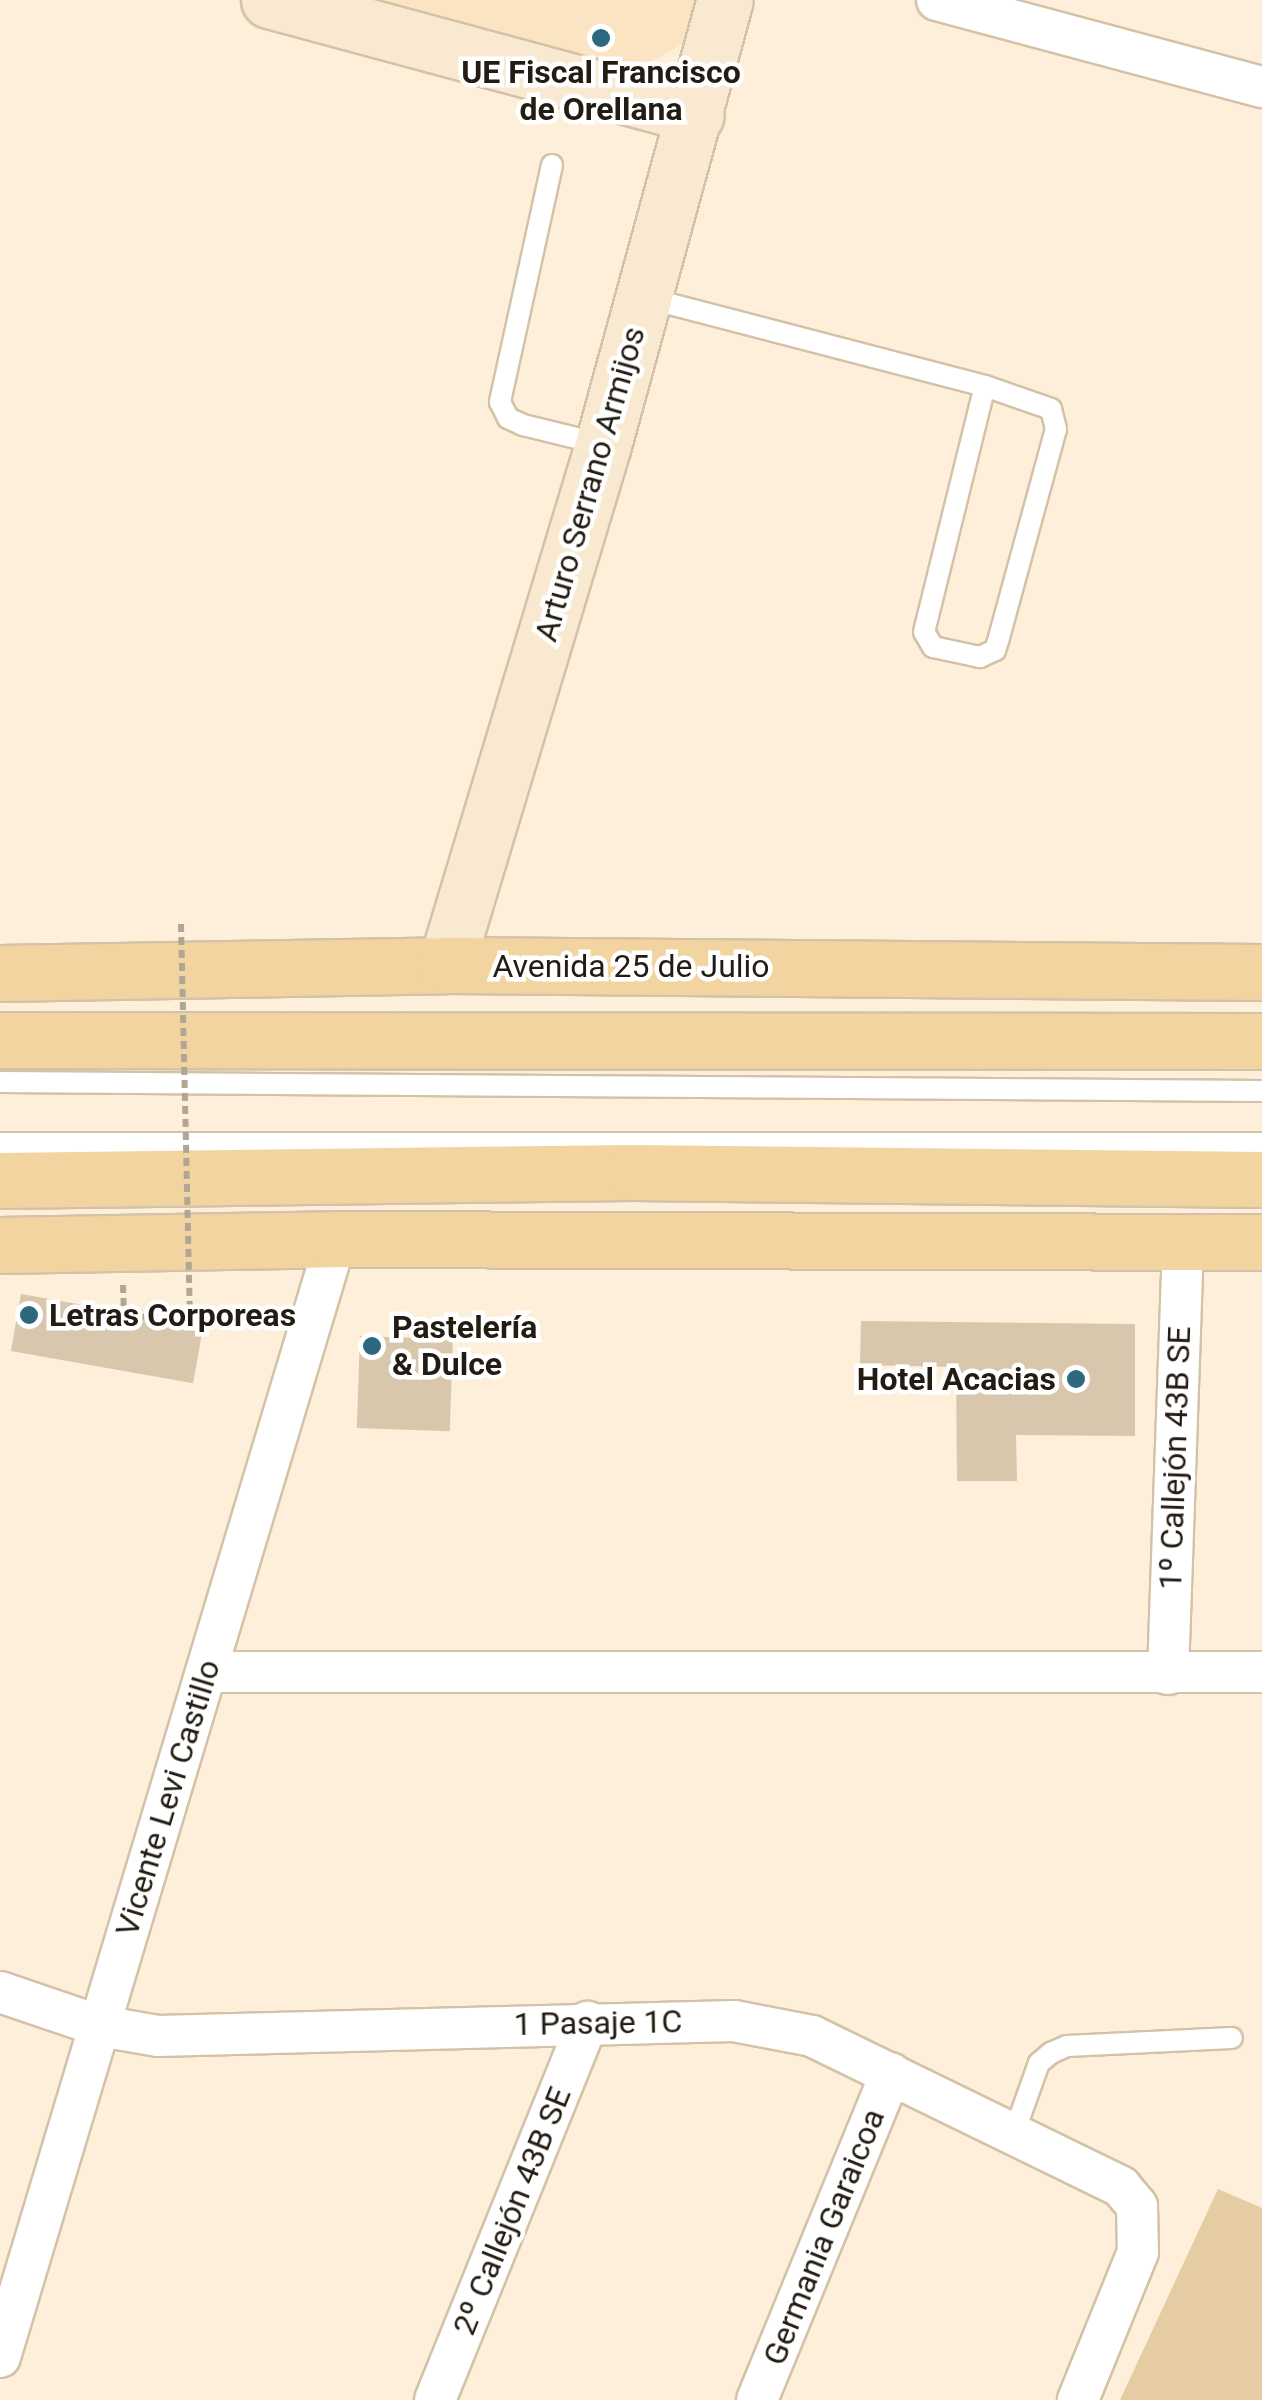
<!DOCTYPE html>
<html>
<head>
<meta charset="utf-8">
<style>
  body { margin:0 }
  #map { position:relative; width:1262px; height:2400px; overflow:hidden; background:#fdefd9; font-family:Roboto,sans-serif }
  div>[style] { position:absolute }
  .built>* { inset:0; background:#fae4c2 }
  .green>* { inset:0; background:#e6cca2 }
  .building>* { inset:0; background:#d8c7ac; transform-origin:0 0 }
  .path>* { height:6px; margin-top:-3px; transform-origin:0; background:repeating-linear-gradient(90deg,#b1a694 0 8px,transparent 0 13px) }
  .roads { filter:drop-shadow(2px 0 #d3c2a7) drop-shadow(-2px 0 #d3c2a7) drop-shadow(0 2px #d3c2a7) drop-shadow(0 -2px #d3c2a7) }
  .lane>* { height:20px; margin:-10px; padding:0 10px; transform-origin:10px; border-radius:10px; background:#fff }
  .street>* { height:40px; margin:-20px; padding:0 20px; transform-origin:20px; border-radius:20px; background:#fff }
  .secondary>* { height:55px; margin:-27.5px; padding:0 27.5px; transform-origin:27.5px; border-radius:27.5px; background:#f8e9d0 }
  .primary>* { height:55px; margin:-27.5px; padding:0 27.5px; transform-origin:27.5px; border-radius:27.5px; background:#f2d4a1 }
  .path-bridge>* { height:6px; margin-top:-3px; transform-origin:0; background:repeating-linear-gradient(90deg,#b1a694 0 8px,transparent 0 13px) }
  .dots>* { width:28px; height:28px; translate:-50% -50%; box-sizing:border-box; border:5px solid #fff; border-radius:50% }
  span { translate:-50% -50%; white-space:nowrap; text-align:center; line-height:1.15; -webkit-text-stroke:9px #fff; paint-order:stroke }
  .poi-label { font-size:32px; color:#221c12; font-weight:700 }
  .left { translate:0 -50%; text-align:left }
  .right { translate:-100% -50%; text-align:right }
  .street-label { font-size:32px; color:#221c12 }
</style>
</head>
<body>
<div id="map">
  <div class="built">
    <i style="clip-path:polygon(374px 0,695px 0,685px 43px,635px 71px)"></i>
  </div>
  <div class="green">
    <i style="clip-path:polygon(1218px 2189px,1262px 2208px,1262px 2400px,1120px 2400px)"></i>
  </div>
  <div class="building">
    <i style="left:21px;top:1294px;width:185px;height:58px;rotate:10deg"></i>
    <i style="clip-path:polygon(861px 1321px,1135px 1324px,1135px 1436px,1016px 1435px,1017px 1481px,957px 1481px,956px 1367px,860px 1365px)"></i>
    <i style="left:360px;top:1336px;width:93px;height:92px;rotate:2deg"></i>
  </div>
  <div class="path">
    <i style="left:123px;top:1285px;width:32px;rotate:88deg"></i>
    <i style="left:124px;top:1317px;width:66px;rotate:-0.9deg"></i>
  </div>
  <div class="roads">
    <div class="lane">
      <i style="left:552px;top:165px;width:243px;rotate:102.4deg"></i>
      <i style="left:500px;top:402px;width:18px;rotate:63deg"></i>
      <i style="left:508px;top:418px;width:17px;rotate:25deg"></i>
      <i style="left:523px;top:425px;width:80px;rotate:13.7deg"></i>
      <i style="left:647px;top:298px;width:349px;rotate:14.6deg"></i>
      <i style="left:985px;top:386px;width:70px;rotate:19.2deg"></i>
      <i style="left:1051px;top:409px;width:21px;rotate:76deg"></i>
      <i style="left:1056px;top:429px;width:217px;rotate:105.3deg"></i>
      <i style="left:999px;top:638px;width:13px;rotate:108deg"></i>
      <i style="left:995px;top:650px;width:17px;rotate:155deg"></i>
      <i style="left:980px;top:657px;width:48px;rotate:-168deg"></i>
      <i style="left:933px;top:647px;width:17px;rotate:-121deg"></i>
      <i style="left:924px;top:632px;width:253px;rotate:-76.1deg"></i>
      <i style="left:0;top:1082px;width:1262px;rotate:0.41deg"></i>
      <i style="left:0;top:1143px;width:1262px"></i>
      <i style="left:1013px;top:2136px;width:77px;rotate:-70.4deg"></i>
      <i style="left:1039px;top:2063px;width:16px;rotate:-40deg"></i>
      <i style="left:1051px;top:2053px;width:17px;rotate:-24deg"></i>
      <i style="left:1067px;top:2046px;width:165px;rotate:-2.8deg"></i>
    </div>
    <div class="street">
      <i style="left:937px;top:0;width:336px;rotate:15deg"></i>
      <i style="left:206px;top:1672px;width:1056px"></i>
      <i style="left:1168px;top:1674px;width:432px;rotate:-88deg"></i>
      <i style="left:0;top:1992px;width:106px;rotate:18.8deg"></i>
      <i style="left:100px;top:2026px;width:59px;rotate:9.8deg"></i>
      <i style="left:158px;top:2036px;width:576px;rotate:-1.49deg"></i>
      <i style="left:734px;top:2021px;width:79px;rotate:10.9deg"></i>
      <i style="left:812px;top:2036px;width:344px;rotate:26deg"></i>
      <i style="left:1121px;top:2187px;width:25px;rotate:50deg"></i>
      <i style="left:1137px;top:2206px;width:46px;rotate:88.8deg"></i>
      <i style="left:1138px;top:2252px;width:160px;rotate:112.1deg"></i>
      <i style="left:0;top:2357px;width:1167px;rotate:-73.27deg"></i>
      <i style="left:435px;top:2400px;width:408px;rotate:-68deg"></i>
      <i style="left:757px;top:2400px;width:353px;rotate:-67.7deg"></i>
    </div>
    <div class="secondary">
      <i style="left:269px;top:0;width:442px;rotate:15.1deg"></i>
      <i style="left:446px;top:965px;width:543px;rotate:-73.2deg"></i>
      <i style="left:603px;top:445px;width:461px;rotate:-74.7deg"></i>
    </div>
    <div class="primary">
      <i style="left:0;top:973px;width:446px;rotate:-1deg"></i>
      <i style="left:446px;top:965px;width:816px;rotate:0.49deg"></i>
      <i style="left:0;top:1040px;width:1262px;rotate:0.05deg"></i>
      <i style="left:0;top:1180px;width:632px;rotate:-0.73deg"></i>
      <i style="left:632px;top:1172px;width:630px;rotate:0.64deg"></i>
      <i style="left:0;top:1245px;width:336px;rotate:-1deg"></i>
      <i style="left:336px;top:1239px;width:926px;rotate:0.19deg"></i>
    </div>
  </div>
  <div class="path-bridge">
    <i style="left:181px;top:924px;width:392px;rotate:88.7deg"></i>
  </div>
  <div class="dots">
    <i style="left:601px;top:38px;background:#2e6780"></i>
    <i style="left:29px;top:1315px;background:#2e6780"></i>
    <i style="left:372px;top:1346px;background:#2e6780"></i>
    <i style="left:1076px;top:1379px;background:#2e6780"></i>
  </div>
  <div class="poi-label">
    <span style="left:601px;top:91px">UE Fiscal Francisco<br>de Orellana</span>
    <span class="left" style="left:49px;top:1315px">Letras Corporeas</span>
    <span class="left" style="left:392px;top:1346px">Pastelería<br>&amp; Dulce</span>
    <span class="right" style="left:1056px;top:1379px">Hotel Acacias</span>
  </div>
  <div class="street-label">
    <span style="left:590px;top:484px;rotate:-74deg">Arturo Serrano Armijos</span>
    <span style="left:631px;top:966px">Avenida 25 de Julio</span>
    <span style="left:1175px;top:1458px;rotate:-88deg">1º Callejón 43B SE</span>
    <span style="left:168px;top:1798px;rotate:-73deg">Vicente Levi Castillo</span>
    <span style="left:598px;top:2023px;rotate:-1deg">1 Pasaje 1C</span>
    <span style="left:512px;top:2211px;rotate:-68deg">2º Callejón 43B SE</span>
    <span style="left:824px;top:2237px;rotate:-68deg">Germania Garaicoa</span>
  </div>
</div>
</body>
</html>
